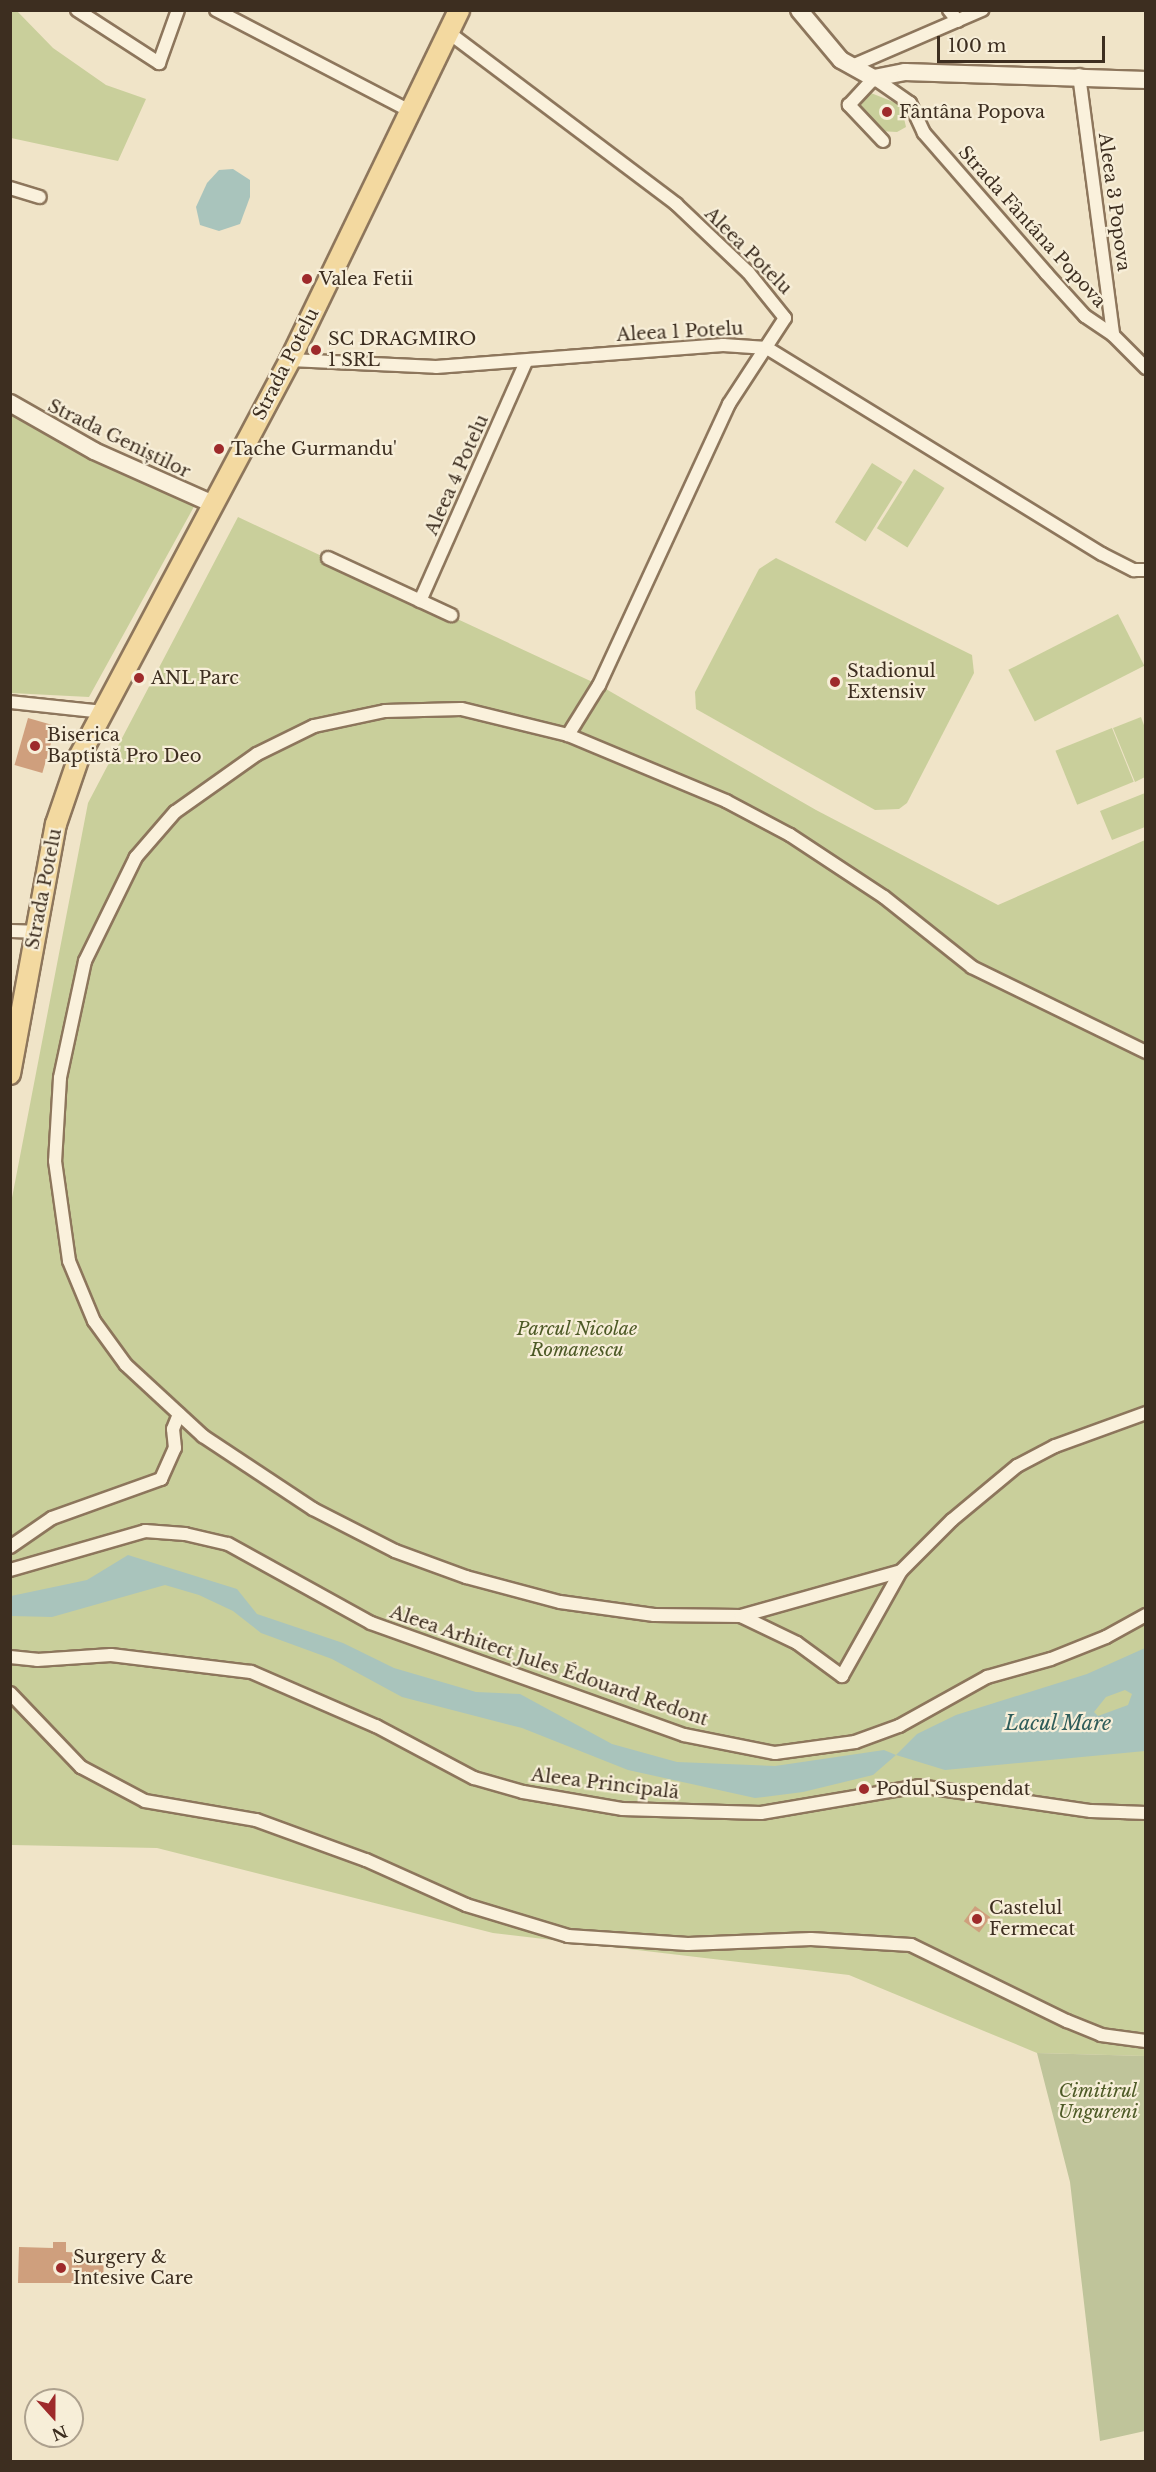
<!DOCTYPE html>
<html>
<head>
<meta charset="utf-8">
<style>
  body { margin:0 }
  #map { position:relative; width:1156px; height:2472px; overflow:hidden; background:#f0e4c8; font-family:"Libre Baskerville",serif }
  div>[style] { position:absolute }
  .green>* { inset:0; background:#c9cf9b; transform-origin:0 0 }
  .cemetery>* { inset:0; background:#bfc49a }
  .water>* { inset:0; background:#a9c4bc }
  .building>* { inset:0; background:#cf9f7d; transform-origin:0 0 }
  .roads { filter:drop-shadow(2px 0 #8d765c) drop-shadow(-2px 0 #8d765c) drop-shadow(0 2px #8d765c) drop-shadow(0 -2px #8d765c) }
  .street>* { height:12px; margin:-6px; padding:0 6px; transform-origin:6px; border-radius:6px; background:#faf1dc }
  .secondary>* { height:16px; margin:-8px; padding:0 8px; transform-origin:8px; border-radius:8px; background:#faf1dc }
  .primary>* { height:20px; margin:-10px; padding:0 10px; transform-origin:10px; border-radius:10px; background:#f3d9a0 }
  .dots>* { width:16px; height:16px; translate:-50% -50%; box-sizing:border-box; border:3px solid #f7eed8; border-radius:50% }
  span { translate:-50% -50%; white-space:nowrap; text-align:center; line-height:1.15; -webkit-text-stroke:4.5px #f7eed8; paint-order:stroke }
  .poi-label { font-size:18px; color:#3d2e20 }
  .left { translate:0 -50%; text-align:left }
  .street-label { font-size:18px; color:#3d2e20 }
  .park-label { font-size:18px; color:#4d5a26; font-style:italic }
  .water-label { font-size:20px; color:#2f5d5a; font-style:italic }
  .frame { position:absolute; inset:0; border:12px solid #3d2e20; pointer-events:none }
  .north { position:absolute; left:24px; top:2388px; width:60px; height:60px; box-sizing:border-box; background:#f7eed8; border:2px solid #ada18e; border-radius:50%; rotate:159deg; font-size:16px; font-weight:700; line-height:24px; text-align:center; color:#3d2e20 }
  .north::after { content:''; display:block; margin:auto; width:21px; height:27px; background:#9e2a2b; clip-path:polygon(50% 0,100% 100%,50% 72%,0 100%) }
  .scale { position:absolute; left:937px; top:36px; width:168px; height:27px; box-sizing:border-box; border:3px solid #3d2e20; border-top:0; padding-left:8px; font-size:18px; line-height:21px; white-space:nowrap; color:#3d2e20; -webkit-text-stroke:4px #f7eed8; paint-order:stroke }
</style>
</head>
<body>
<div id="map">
  <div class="green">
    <i style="clip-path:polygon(11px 10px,17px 11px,53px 48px,106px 85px,146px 99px,118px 161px,11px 138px)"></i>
    <i style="clip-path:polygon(866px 91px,901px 105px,906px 127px,897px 132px,879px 131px,855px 102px)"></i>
    <i style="clip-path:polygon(10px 411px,88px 458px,196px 503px,89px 697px,11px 693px)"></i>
    <i style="left:872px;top:463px;width:36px;height:70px;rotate:32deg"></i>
    <i style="left:914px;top:469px;width:36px;height:70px;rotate:32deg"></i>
    <i style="clip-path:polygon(238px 517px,599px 685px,816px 810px,998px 905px,1145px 840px,1145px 2056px,1037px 2053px,849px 1975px,493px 1933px,157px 1848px,11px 1845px,11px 1203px,88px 803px)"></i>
    <i style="clip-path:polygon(776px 558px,972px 655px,974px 673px,907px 803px,899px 809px,875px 810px,696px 709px,695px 692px,759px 569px)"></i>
    <i style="left:1118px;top:614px;width:58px;height:123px;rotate:63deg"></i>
    <i style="clip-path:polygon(1141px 717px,1145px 728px,1145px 777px,1135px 782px,1113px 728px)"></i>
    <i style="left:1112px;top:728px;width:58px;height:61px;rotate:68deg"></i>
    <i style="clip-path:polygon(1145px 793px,1145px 827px,1112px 840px,1100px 811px)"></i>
  </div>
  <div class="cemetery">
    <i style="clip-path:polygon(1037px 2053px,1145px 2056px,1145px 2431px,1100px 2441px,1070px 2182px)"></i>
  </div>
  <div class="water">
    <i style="clip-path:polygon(233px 169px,250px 180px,250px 197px,240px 224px,219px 231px,200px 225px,196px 207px,207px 183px,219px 170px)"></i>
    <i style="clip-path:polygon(evenodd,128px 1555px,237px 1589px,257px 1614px,343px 1643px,394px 1668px,476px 1692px,520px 1694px,612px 1744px,677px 1762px,775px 1766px,884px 1750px,896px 1755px,917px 1734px,956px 1715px,1087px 1674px,1145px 1648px,1145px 1751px,945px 1770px,896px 1755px,873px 1775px,803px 1792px,755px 1798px,628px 1770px,522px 1728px,402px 1697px,332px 1659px,261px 1633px,233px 1611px,199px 1595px,165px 1585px,52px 1617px,11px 1616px,11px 1596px,87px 1580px,128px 1555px,1125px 1690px,1132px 1694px,1128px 1705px,1098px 1716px,1094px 1712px,1106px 1697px,1125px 1690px)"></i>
  </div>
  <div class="building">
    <i style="left:28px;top:718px;width:29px;height:49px;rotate:16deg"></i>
    <i style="left:975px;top:1906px;width:19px;height:19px;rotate:36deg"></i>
    <i style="clip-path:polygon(53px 2242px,66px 2242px,66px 2252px,104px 2254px,103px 2283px,18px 2283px,19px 2247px,53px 2248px)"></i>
  </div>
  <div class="roads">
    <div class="street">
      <i style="left:77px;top:10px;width:98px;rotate:32.9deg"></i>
      <i style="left:159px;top:63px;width:56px;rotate:-70.3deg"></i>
      <i style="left:216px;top:10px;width:216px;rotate:27.5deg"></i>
      <i style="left:949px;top:10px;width:14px;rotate:51deg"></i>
      <i style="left:448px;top:32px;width:286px;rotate:37deg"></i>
      <i style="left:676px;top:204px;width:99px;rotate:43.4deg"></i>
      <i style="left:748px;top:272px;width:59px;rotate:51.2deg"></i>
      <i style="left:785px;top:318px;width:103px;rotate:123.1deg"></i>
      <i style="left:729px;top:404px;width:310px;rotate:114.8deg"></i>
      <i style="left:599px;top:685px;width:59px;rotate:121.8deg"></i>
      <i style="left:852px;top:66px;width:142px;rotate:-23.3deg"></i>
      <i style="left:1079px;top:75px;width:262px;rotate:82.5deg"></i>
      <i style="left:883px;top:141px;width:50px;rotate:-133.4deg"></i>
      <i style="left:849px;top:105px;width:37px;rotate:-47deg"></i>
      <i style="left:874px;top:78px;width:44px;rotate:34.8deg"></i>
      <i style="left:910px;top:103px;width:33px;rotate:65deg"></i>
      <i style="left:924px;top:133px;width:186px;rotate:48.9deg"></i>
      <i style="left:1046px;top:273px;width:58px;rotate:47.8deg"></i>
      <i style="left:1085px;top:316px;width:34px;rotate:34deg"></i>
      <i style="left:1113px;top:335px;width:47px;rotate:45deg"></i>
      <i style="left:10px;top:188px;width:31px;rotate:17deg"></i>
      <i style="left:290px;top:360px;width:146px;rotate:2.7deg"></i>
      <i style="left:436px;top:367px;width:288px;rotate:-4.4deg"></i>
      <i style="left:723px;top:345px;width:44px;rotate:3.9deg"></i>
      <i style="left:767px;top:348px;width:393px;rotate:31.6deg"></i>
      <i style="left:1102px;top:554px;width:36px;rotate:27deg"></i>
      <i style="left:1134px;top:570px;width:12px"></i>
      <i style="left:328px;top:558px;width:136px;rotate:24.9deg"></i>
      <i style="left:420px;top:601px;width:261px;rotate:-66.1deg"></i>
      <i style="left:10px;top:702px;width:95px;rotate:6.1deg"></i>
      <i style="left:10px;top:931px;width:25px;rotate:2deg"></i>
      <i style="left:1146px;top:1052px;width:194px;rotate:-154deg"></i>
      <i style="left:972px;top:967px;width:112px;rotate:-141.5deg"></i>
      <i style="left:884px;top:897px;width:113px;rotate:-146.6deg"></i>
      <i style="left:790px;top:835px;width:72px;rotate:-152deg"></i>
      <i style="left:726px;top:801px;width:171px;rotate:-157.3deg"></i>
      <i style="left:568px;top:735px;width:110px;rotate:-166.3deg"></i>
      <i style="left:461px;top:709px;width:76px;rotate:178.5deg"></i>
      <i style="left:385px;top:711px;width:73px;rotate:168.1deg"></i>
      <i style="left:314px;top:726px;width:64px;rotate:153.8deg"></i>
      <i style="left:257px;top:754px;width:100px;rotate:144.7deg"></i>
      <i style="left:175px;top:812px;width:60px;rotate:130.9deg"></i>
      <i style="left:136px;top:857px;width:116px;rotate:116.1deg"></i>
      <i style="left:85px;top:961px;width:120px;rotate:102.1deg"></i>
      <i style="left:60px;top:1078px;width:83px;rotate:93.4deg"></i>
      <i style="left:55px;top:1161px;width:101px;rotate:82deg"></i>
      <i style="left:69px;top:1261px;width:65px;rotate:67.4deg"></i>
      <i style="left:94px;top:1321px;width:54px;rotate:54deg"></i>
      <i style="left:126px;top:1365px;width:105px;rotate:42.7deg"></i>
      <i style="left:203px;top:1436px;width:132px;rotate:33.6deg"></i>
      <i style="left:313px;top:1509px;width:92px;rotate:27.1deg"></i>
      <i style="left:395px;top:1551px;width:76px;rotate:20.1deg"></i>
      <i style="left:466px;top:1577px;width:97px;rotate:14.9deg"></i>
      <i style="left:560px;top:1602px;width:95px;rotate:7.9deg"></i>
      <i style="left:654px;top:1615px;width:87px;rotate:0.7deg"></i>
      <i style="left:741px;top:1616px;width:62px;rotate:25.7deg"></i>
      <i style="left:797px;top:1643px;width:56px;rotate:36.3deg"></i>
      <i style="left:842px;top:1676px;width:120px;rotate:-60.7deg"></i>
      <i style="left:901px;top:1571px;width:72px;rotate:-45deg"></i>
      <i style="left:952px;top:1520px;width:85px;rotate:-39.7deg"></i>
      <i style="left:1017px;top:1466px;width:43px;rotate:-27.8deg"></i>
      <i style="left:1055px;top:1446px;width:97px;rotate:-19.9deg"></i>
      <i style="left:10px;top:1547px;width:51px;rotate:-34.6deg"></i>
      <i style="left:52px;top:1518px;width:116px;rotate:-19.7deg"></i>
      <i style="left:161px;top:1479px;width:34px;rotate:-66deg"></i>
      <i style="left:175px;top:1448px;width:19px;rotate:-96deg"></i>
      <i style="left:173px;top:1429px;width:16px;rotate:-68deg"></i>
      <i style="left:10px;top:1570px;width:141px;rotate:-16.1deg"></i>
      <i style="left:145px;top:1531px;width:40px;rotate:4.3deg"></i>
      <i style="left:185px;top:1534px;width:44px;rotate:13.1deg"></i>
      <i style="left:228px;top:1544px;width:163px;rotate:28.9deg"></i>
      <i style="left:371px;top:1623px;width:332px;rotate:19.7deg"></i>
      <i style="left:684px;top:1735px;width:93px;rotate:11.2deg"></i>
      <i style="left:775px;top:1753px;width:81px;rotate:-7.8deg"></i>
      <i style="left:855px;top:1742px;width:47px;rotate:-20deg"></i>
      <i style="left:899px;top:1726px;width:101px;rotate:-29.1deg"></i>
      <i style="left:987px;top:1677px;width:66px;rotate:-15.7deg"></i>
      <i style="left:1051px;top:1659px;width:59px;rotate:-21.8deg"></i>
      <i style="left:1106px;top:1637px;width:46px;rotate:-28.8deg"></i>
      <i style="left:741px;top:1616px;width:166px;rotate:-15.7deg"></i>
      <i style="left:10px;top:1657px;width:27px;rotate:6deg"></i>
      <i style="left:37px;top:1660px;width:74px;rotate:-3.9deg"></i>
      <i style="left:111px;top:1655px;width:141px;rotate:6.9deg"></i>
      <i style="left:251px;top:1672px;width:136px;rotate:23.4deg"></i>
      <i style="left:376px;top:1726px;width:111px;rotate:28deg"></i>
      <i style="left:474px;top:1778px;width:51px;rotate:15.9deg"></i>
      <i style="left:523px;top:1792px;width:100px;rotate:9.7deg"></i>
      <i style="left:622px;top:1809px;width:139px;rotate:1.6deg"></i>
      <i style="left:761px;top:1813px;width:160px;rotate:-9.7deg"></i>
      <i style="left:919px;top:1786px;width:174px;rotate:8.3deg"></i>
      <i style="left:1091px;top:1811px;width:55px;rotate:2.1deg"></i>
      <i style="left:10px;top:1693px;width:103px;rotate:46.2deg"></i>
      <i style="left:81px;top:1767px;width:72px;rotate:28deg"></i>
      <i style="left:145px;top:1801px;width:113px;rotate:9.7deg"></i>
      <i style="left:256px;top:1820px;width:117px;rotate:20deg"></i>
      <i style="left:366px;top:1860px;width:110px;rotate:24.2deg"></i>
      <i style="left:466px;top:1905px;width:107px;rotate:16.9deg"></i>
      <i style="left:568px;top:1936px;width:120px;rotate:3.8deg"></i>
      <i style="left:688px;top:1944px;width:123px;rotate:-2.3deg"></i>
      <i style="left:811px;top:1939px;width:100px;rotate:3.4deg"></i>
      <i style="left:911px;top:1945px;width:174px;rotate:26deg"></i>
      <i style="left:1067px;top:2021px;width:37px;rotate:22deg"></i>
      <i style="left:1101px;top:2035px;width:45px;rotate:7.6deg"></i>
    </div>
    <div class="secondary">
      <i style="left:799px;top:10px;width:65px;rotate:50deg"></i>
      <i style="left:841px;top:60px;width:38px;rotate:29deg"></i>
      <i style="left:874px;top:78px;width:32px;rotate:-11deg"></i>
      <i style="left:905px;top:72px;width:241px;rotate:1.9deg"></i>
      <i style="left:10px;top:403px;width:97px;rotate:29.7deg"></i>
      <i style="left:94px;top:451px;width:130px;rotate:24deg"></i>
    </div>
    <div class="primary">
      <i style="left:10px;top:1074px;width:254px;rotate:-79.6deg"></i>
      <i style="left:56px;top:824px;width:71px;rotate:-71.1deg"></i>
      <i style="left:79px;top:757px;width:450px;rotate:-62deg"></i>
      <i style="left:290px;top:360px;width:389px;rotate:-64.2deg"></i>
    </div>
  </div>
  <div class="dots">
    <i style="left:887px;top:112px;background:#9e2a2b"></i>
    <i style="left:307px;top:279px;background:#9e2a2b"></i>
    <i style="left:316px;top:350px;background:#9e2a2b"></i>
    <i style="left:219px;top:449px;background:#9e2a2b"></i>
    <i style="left:139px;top:678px;background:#9e2a2b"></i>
    <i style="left:835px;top:682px;background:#9e2a2b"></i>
    <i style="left:35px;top:746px;background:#9e2a2b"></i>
    <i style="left:864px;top:1789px;background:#9e2a2b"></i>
    <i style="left:977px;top:1919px;background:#9e2a2b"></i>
    <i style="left:61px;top:2268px;background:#9e2a2b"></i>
  </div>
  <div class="poi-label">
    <span class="left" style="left:899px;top:112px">Fântâna Popova</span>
    <span class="left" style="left:319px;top:279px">Valea Fetii</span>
    <span class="left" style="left:328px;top:350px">SC DRAGMIRO<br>1 SRL</span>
    <span class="left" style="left:231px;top:449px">Tache Gurmandu'</span>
    <span class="left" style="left:847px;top:682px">Stadionul<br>Extensiv</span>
    <span class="left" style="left:151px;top:678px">ANL Parc</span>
    <span class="left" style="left:47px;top:746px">Biserica<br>Baptistă Pro Deo</span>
    <span class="left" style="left:876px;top:1789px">Podul Suspendat</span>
    <span class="left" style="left:989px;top:1919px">Castelul<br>Fermecat</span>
    <span class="left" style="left:73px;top:2268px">Surgery &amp;<br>Intesive Care</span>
  </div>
  <div class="street-label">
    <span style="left:1114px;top:202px;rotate:82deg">Aleea 3 Popova</span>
    <span style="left:1032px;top:227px;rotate:48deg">Strada Fântâna Popova</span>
    <span style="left:748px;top:251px;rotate:45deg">Aleea Potelu</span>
    <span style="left:680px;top:332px;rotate:-3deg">Aleea 1 Potelu</span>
    <span style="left:286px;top:364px;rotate:-63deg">Strada Potelu</span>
    <span style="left:119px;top:439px;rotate:26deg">Strada Geniștilor</span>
    <span style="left:457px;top:475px;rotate:-66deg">Aleea 4 Potelu</span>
    <span style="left:44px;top:889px;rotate:-79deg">Strada Potelu</span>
    <span style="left:549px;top:1666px;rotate:19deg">Aleea Arhitect Jules Édouard Redont</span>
    <span style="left:605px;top:1784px;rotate:7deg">Aleea Principală</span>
  </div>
  <div class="park-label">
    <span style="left:577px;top:1340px">Parcul Nicolae<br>Romanescu</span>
    <span style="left:1098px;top:2102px">Cimitirul<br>Ungureni</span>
  </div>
  <div class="water-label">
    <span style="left:1058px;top:1723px">Lacul Mare</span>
  </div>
  <div class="frame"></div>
  <div class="north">N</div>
  <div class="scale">100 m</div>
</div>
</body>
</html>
